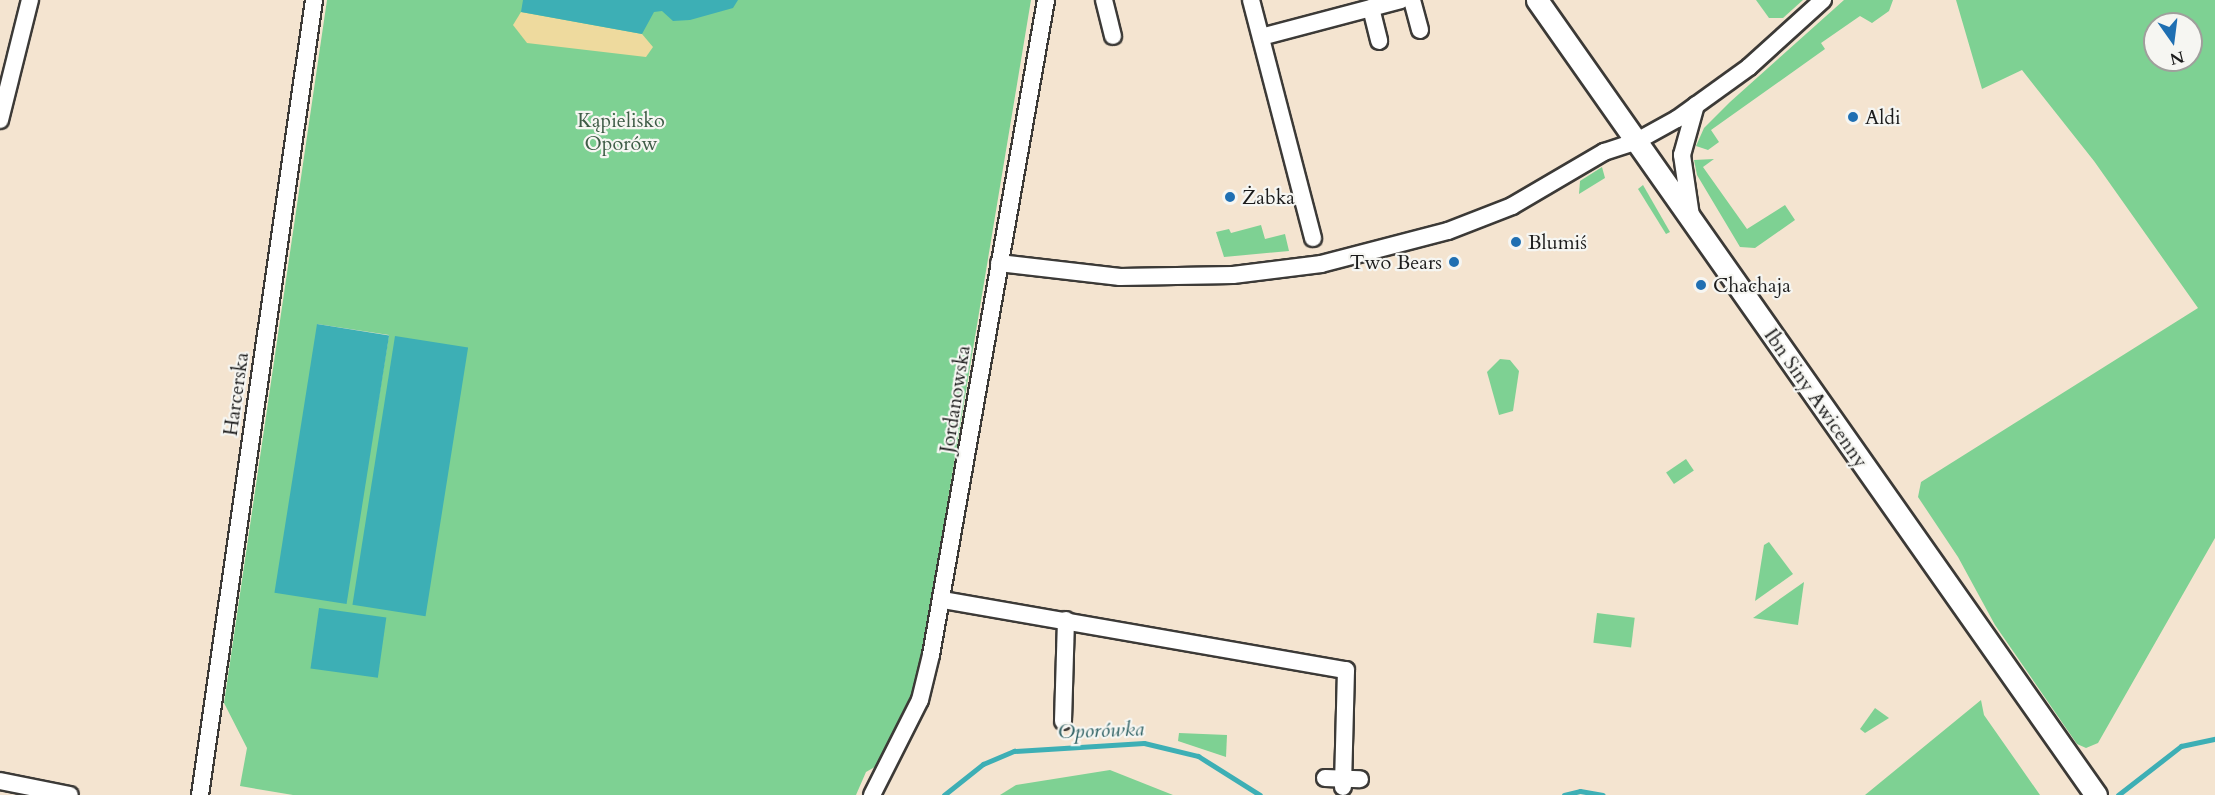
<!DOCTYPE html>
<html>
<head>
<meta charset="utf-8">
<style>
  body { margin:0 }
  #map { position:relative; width:2215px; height:795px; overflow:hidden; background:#f4e4d0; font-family:Cardo,serif }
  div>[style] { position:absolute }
  .green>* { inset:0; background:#7ed193; transform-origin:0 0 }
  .sand>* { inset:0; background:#eeda9e }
  .water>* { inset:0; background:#3dafb5; transform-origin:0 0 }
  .stream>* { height:5px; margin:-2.5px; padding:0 2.5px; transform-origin:2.5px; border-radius:2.5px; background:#3dafb5 }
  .roads { filter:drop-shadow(2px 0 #3c3a37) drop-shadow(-2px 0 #3c3a37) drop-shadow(0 2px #3c3a37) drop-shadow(0 -2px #3c3a37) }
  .minor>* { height:16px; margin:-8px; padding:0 8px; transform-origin:8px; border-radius:8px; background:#fff }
  .tertiary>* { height:21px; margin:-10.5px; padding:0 10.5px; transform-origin:10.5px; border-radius:10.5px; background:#fff }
  .dots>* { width:16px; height:16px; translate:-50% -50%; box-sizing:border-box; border:3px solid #f6f6f2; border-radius:50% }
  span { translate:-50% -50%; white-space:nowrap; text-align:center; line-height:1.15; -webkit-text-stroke:4.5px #f6f6f2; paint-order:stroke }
  .poi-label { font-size:20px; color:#1c1c1c }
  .left { translate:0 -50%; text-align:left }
  .right { translate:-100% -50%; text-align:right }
  .park-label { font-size:20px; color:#3e5b46 }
  .street-label { font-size:20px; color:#1c1c1c }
  .water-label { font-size:21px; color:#2b5e61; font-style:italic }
  .north { position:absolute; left:2143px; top:12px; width:60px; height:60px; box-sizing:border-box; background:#f6f6f2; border:2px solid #9f9f9c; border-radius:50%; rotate:166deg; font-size:16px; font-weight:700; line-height:24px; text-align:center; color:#1c1c1c }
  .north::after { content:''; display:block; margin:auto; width:21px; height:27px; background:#1f6fb2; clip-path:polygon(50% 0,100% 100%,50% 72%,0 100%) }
</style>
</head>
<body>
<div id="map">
  <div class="green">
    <i style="clip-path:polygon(evenodd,327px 0,1031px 0,922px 656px,915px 690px,898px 729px,880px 764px,866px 772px,856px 795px,293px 795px,240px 786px,247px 748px,224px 703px,327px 0,317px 324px,389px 335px,345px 604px,317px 324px)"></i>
    <i style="clip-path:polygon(1756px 0,1803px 0,1783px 18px,1769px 18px)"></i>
    <i style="clip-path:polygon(1844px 0,1893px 0,1889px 11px,1872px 23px,1860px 16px,1821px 43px,1825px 49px,1711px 130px,1719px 142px,1708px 150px,1696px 146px,1704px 128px,1730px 102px)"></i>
    <i style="clip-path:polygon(evenodd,1956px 0,2215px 0,2215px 538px,2098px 743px,2086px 748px,2077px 744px,1995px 625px,1958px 557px,1918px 497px,1921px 482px,2198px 308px,2094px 161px,2022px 70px,1982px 89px,1956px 0,2155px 24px,2191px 24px,2191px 60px,2155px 60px,2155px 24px)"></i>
    <i style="clip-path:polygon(1714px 159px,1703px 167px,1747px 229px,1785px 205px,1795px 220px,1755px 248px,1740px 247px,1697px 175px,1694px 160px)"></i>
    <i style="clip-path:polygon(1602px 167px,1605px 178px,1579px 194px,1580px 181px)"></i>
    <i style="clip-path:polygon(1643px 185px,1670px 232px,1666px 234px,1638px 189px)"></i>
    <i style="clip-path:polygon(1261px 225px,1265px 239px,1285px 234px,1289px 251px,1224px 257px,1216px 232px,1229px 229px,1231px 233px)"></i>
    <i style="clip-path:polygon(1500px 359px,1510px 360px,1519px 371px,1513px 411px,1499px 415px,1487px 372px)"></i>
    <i style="left:1686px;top:459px;width:14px;height:24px;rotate:56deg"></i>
    <i style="clip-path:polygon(1769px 542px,1793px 574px,1755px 601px,1764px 545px)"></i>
    <i style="clip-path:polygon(1804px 582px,1798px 625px,1753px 618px)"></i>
    <i style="left:1597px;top:613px;width:38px;height:30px;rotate:7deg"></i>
    <i style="clip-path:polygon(1981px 700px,1984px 715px,2040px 795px,1865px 795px)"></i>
    <i style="clip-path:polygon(1875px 708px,1889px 718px,1865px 733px,1860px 729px)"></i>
    <i style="clip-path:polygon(1179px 733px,1227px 735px,1226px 757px,1178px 741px)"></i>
    <i style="clip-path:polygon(1110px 770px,1173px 795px,1000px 795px,1016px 785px)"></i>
  </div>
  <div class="sand">
    <i style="clip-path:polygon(521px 12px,642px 34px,653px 47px,646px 57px,527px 43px,513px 25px)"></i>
  </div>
  <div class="water">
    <i style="clip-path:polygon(523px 0,738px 0,733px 8px,690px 20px,673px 21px,662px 11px,654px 12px,642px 34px,521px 12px)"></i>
    <i style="left:317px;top:324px;width:73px;height:272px;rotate:9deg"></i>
    <i style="left:395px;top:336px;width:74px;height:272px;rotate:9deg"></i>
    <i style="left:319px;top:608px;width:68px;height:61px;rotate:8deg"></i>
  </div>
  <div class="stream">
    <i style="left:944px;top:795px;width:50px;rotate:-38.5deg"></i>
    <i style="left:983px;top:764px;width:34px;rotate:-23deg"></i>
    <i style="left:1014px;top:751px;width:130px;rotate:-3.5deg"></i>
    <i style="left:1144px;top:743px;width:56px;rotate:13.5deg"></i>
    <i style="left:1198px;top:756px;width:73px;rotate:32.2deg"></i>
    <i style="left:1564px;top:795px;width:16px;rotate:-14deg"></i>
    <i style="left:1580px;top:791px;width:23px;rotate:10deg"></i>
    <i style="left:2118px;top:795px;width:80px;rotate:-37.9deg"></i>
    <i style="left:2181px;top:746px;width:35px;rotate:-12deg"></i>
  </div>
  <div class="roads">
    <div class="minor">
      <i style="left:1104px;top:0;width:37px;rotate:76deg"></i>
      <i style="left:1251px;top:0;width:246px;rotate:75.4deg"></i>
      <i style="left:1412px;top:0;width:31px;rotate:75deg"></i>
      <i style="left:1371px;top:8px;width:34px;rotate:76deg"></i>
      <i style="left:1261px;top:37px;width:145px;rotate:-14.8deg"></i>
      <i style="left:0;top:120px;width:124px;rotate:-76deg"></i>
      <i style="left:1691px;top:216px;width:62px;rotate:-98.4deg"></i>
      <i style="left:1682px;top:155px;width:52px;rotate:-74.4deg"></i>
      <i style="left:999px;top:263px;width:122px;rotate:6.6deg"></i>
      <i style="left:1120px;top:277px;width:113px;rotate:-1deg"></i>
      <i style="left:1233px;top:275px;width:89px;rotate:-7.1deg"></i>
      <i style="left:1321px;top:264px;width:131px;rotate:-14.6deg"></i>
      <i style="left:1448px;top:231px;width:69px;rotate:-21.3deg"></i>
      <i style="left:1512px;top:206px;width:107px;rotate:-30.4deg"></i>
      <i style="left:1604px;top:152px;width:35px;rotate:-18deg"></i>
      <i style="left:1637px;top:141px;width:46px;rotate:-28.8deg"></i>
      <i style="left:1677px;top:119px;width:89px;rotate:-35.8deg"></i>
      <i style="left:1749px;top:67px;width:100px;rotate:-42.2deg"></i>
      <i style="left:943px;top:600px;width:409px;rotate:9.9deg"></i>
      <i style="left:1346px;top:670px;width:117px;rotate:91.5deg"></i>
      <i style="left:1063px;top:721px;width:101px;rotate:-88.3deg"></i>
      <i style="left:1325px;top:778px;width:35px;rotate:2deg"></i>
      <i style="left:0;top:781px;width:71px;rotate:11.3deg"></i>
      <i style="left:200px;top:795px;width:803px;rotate:-81.84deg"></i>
      <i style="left:872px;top:795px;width:106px;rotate:-63.2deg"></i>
      <i style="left:920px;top:700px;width:46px;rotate:-76.3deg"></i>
      <i style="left:931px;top:655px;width:665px;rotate:-80.04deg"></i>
    </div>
    <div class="tertiary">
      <i style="left:1537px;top:0;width:972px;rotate:54.89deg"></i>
    </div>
  </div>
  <div class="dots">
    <i style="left:1853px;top:117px;background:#1f6fb2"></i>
    <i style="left:1230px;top:197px;background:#1f6fb2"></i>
    <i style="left:1516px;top:242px;background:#1f6fb2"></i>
    <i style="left:1454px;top:262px;background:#1f6fb2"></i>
    <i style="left:1701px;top:285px;background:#1f6fb2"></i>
  </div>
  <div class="poi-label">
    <span class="left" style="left:1865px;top:117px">Aldi</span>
    <span class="left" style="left:1242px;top:197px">Żabka</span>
    <span class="left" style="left:1528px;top:242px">Blumiś</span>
    <span class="right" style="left:1442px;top:262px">Two Bears</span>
    <span class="left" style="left:1713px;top:285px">Chachaja</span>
  </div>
  <div class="park-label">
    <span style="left:621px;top:132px">Kąpielisko<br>Oporów</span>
  </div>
  <div class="street-label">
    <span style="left:236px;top:394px;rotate:-82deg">Harcerska</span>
    <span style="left:1816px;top:398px;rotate:55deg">Ibn Siny Awicenny</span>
    <span style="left:955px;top:399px;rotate:-81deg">Jordanowska</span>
  </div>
  <div class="water-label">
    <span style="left:1101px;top:731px;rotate:-2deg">Oporówka</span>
  </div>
  <div class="north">N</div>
</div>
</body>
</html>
